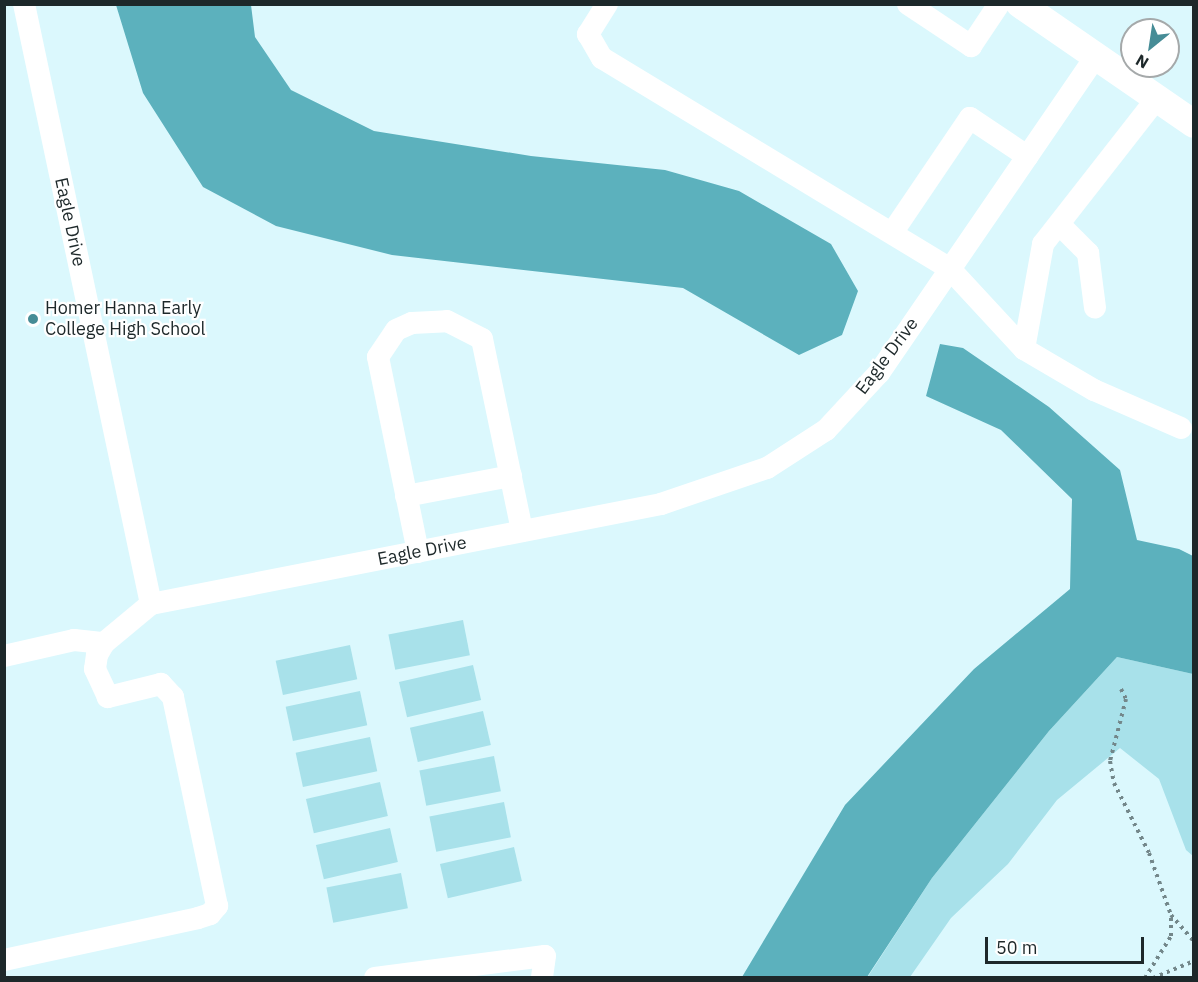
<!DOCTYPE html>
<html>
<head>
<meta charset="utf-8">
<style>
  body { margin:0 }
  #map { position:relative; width:1198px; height:982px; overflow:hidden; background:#dbf8fd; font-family:"IBM Plex Sans",sans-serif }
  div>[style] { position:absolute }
  .green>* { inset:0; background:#a8e1ea; transform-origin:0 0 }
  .water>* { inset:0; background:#5cb1bd }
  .path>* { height:4px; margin-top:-2px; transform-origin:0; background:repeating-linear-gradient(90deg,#73878a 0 3px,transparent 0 7.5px) }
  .minor>* { height:22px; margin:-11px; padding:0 11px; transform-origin:11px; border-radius:11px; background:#fff }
  .major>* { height:28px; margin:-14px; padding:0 14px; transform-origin:14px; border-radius:14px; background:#fff }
  .dots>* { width:16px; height:16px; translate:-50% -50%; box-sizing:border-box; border:3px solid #fff; border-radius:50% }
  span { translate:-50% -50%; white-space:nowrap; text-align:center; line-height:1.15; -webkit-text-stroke:4.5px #fff; paint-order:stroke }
  .street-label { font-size:18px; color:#1d282a }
  .poi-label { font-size:18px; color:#1d282a }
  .left { translate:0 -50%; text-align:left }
  .frame { position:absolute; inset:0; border:6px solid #1d282a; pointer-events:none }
  .north { position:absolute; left:1120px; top:18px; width:60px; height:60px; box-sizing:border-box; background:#fff; border:2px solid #a5a9aa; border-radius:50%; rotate:210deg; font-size:16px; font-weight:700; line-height:24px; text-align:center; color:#1d282a }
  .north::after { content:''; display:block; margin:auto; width:21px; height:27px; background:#468c96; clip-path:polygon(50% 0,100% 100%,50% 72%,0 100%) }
  .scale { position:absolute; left:985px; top:937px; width:159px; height:27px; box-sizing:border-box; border:3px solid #1d282a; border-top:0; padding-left:8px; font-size:18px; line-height:21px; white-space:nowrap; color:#1d282a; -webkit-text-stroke:4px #fff; paint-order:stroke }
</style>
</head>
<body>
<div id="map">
  <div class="green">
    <i style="left:463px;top:620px;width:36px;height:76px;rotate:79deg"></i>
    <i style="left:350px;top:645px;width:35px;height:76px;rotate:78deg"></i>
    <i style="clip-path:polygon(1117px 657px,1193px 674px,1193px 856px,1186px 850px,1159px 779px,1120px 748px,1057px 800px,1008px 864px,951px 918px,910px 977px,867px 978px,932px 878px,1049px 731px)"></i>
    <i style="left:473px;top:665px;width:36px;height:76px;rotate:77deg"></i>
    <i style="left:360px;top:691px;width:35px;height:76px;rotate:78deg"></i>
    <i style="left:483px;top:711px;width:35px;height:75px;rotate:77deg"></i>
    <i style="left:370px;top:737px;width:35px;height:76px;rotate:78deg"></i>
    <i style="left:494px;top:756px;width:36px;height:76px;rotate:79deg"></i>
    <i style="left:380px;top:782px;width:35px;height:76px;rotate:77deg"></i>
    <i style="left:504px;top:802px;width:36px;height:76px;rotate:79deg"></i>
    <i style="left:390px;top:828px;width:35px;height:76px;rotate:77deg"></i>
    <i style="left:514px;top:847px;width:35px;height:76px;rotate:77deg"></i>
    <i style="left:401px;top:873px;width:36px;height:76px;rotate:79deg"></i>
  </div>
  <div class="water">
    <i style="clip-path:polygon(116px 5px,251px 5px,255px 37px,291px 90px,374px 131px,531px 156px,665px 170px,739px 191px,831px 244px,858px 291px,842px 335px,799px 355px,683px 288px,392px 255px,276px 226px,203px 187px,143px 93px)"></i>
    <i style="clip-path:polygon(940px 344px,963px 348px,1049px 407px,1120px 470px,1137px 540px,1179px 549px,1193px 556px,1193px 674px,1117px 657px,1049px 731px,932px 878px,867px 977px,742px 977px,845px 805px,974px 669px,1070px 589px,1072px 499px,1001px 430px,926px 396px)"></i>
  </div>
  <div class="path">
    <i style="left:1121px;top:689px;width:11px;rotate:63deg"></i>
    <i style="left:1126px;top:699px;width:64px;rotate:104.5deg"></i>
    <i style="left:1110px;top:761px;width:22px;rotate:80deg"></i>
    <i style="left:1114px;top:783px;width:78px;rotate:63.4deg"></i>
    <i style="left:1149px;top:853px;width:66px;rotate:70.5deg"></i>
    <i style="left:1171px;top:915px;width:35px;rotate:49deg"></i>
    <i style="left:1145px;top:978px;width:49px;rotate:-58.2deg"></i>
    <i style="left:1171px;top:936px;width:20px;rotate:-90deg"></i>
    <i style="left:1153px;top:978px;width:44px;rotate:-22.5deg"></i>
  </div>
  <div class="minor">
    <i style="left:24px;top:4px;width:613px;rotate:78.05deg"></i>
    <i style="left:151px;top:604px;width:520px;rotate:-11.09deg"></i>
    <i style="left:661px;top:504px;width:112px;rotate:-18.8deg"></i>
    <i style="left:767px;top:468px;width:70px;rotate:-32.8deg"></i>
    <i style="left:826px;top:430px;width:78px;rotate:-47.1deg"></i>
    <i style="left:879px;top:373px;width:384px;rotate:-55.6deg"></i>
    <i style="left:607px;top:4px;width:36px;rotate:122deg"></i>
    <i style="left:588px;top:34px;width:28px;rotate:60deg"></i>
    <i style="left:602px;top:58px;width:407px;rotate:31.2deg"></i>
    <i style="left:950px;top:269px;width:109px;rotate:47.2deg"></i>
    <i style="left:1024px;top:349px;width:81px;rotate:30.4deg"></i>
    <i style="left:1094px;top:390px;width:95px;rotate:23.6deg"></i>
    <i style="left:908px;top:4px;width:76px;rotate:33.7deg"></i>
    <i style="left:971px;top:46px;width:50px;rotate:-56.3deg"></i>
    <i style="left:1060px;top:225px;width:40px;rotate:45deg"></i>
    <i style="left:1088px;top:253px;width:55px;rotate:82.7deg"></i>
    <i style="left:892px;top:233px;width:139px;rotate:-55.9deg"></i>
    <i style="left:970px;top:118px;width:69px;rotate:33.7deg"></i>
    <i style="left:1024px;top:349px;width:107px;rotate:-79.7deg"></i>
    <i style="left:1043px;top:244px;width:185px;rotate:-52deg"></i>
    <i style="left:406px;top:496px;width:107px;rotate:-10.8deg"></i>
    <i style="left:418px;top:552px;width:199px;rotate:-101.6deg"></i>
    <i style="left:378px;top:357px;width:32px;rotate:-56deg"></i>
    <i style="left:396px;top:330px;width:17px;rotate:-24deg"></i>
    <i style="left:412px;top:323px;width:35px;rotate:-3deg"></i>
    <i style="left:447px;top:321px;width:39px;rotate:27deg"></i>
    <i style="left:482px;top:339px;width:196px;rotate:78.2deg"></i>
    <i style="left:4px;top:656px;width:72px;rotate:-12.9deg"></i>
    <i style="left:74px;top:640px;width:30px;rotate:6deg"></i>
    <i style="left:4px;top:960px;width:198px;rotate:-12.2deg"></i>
    <i style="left:198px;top:918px;width:13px;rotate:-18deg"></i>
    <i style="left:210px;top:914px;width:11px;rotate:-49deg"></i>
    <i style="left:217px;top:906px;width:214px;rotate:-101.9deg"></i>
    <i style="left:173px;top:697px;width:18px;rotate:-133deg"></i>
    <i style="left:161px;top:684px;width:55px;rotate:166.2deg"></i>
    <i style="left:108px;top:697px;width:31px;rotate:-115deg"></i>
    <i style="left:95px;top:669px;width:14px;rotate:-82deg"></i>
    <i style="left:97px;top:655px;width:14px;rotate:-60deg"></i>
    <i style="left:104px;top:643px;width:61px;rotate:-39.7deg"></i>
    <i style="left:375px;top:978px;width:171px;rotate:-7.4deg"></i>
    <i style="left:545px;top:956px;width:22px;rotate:98deg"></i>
  </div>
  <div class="major">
    <i style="left:1020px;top:4px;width:211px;rotate:34.6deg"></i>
  </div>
  <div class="dots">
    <i style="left:33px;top:319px;background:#468c96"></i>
  </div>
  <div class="street-label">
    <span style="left:70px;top:222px;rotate:78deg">Eagle Drive</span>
    <span style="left:887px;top:356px;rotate:-53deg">Eagle Drive</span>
    <span style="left:422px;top:551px;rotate:-11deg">Eagle Drive</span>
  </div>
  <div class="poi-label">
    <span class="left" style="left:45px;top:319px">Homer Hanna Early<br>College High School</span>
  </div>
  <div class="frame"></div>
  <div class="north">N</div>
  <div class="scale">50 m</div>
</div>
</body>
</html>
